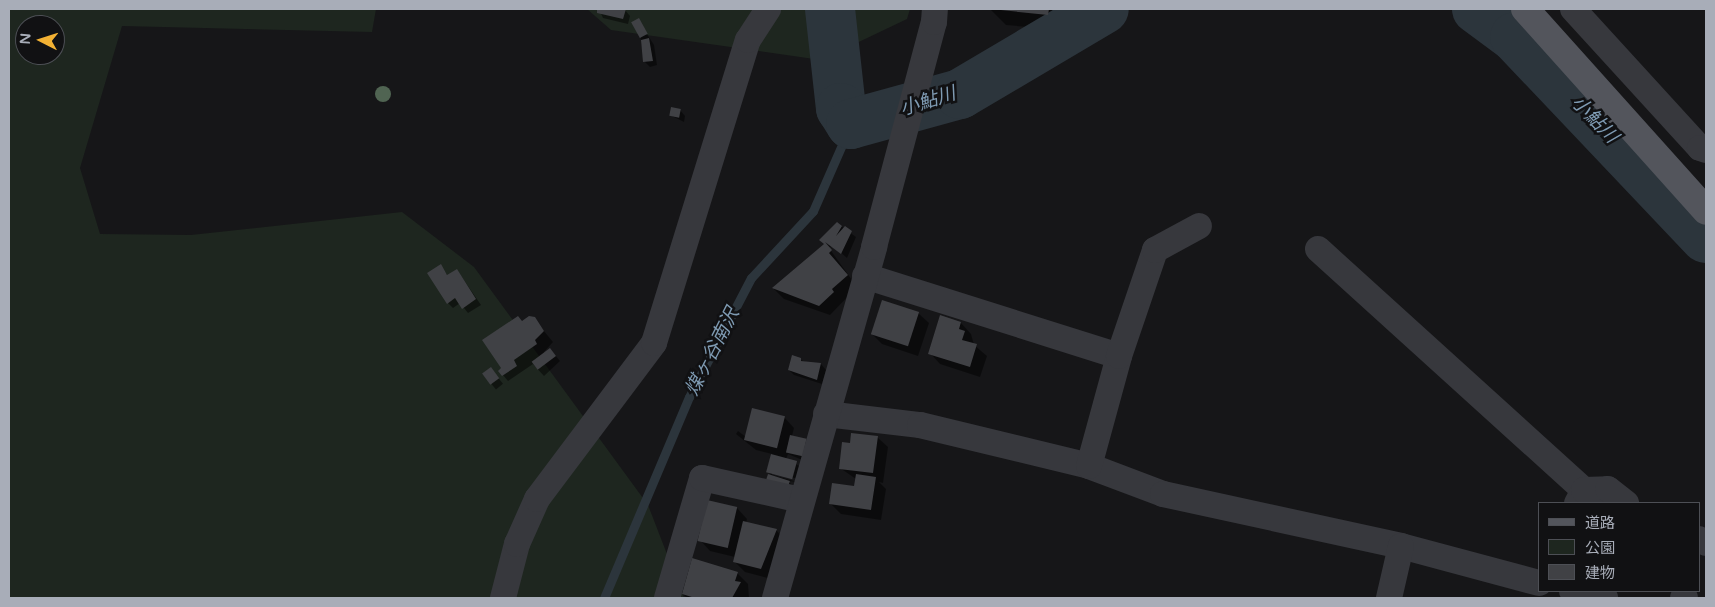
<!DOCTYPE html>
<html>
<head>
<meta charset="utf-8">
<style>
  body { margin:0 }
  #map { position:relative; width:1715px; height:607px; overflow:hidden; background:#161618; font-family:"Varela Round","Noto Sans JP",sans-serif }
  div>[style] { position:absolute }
  .green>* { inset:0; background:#1e261f }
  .shadow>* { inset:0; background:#0007; transform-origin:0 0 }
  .stream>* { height:9px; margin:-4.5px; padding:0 4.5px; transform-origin:4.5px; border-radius:4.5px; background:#2c353c }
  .river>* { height:50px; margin:-25px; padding:0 25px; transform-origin:25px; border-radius:25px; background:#2c353c }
  .building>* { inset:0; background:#404145; transform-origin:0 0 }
  .minor>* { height:26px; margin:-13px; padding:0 13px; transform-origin:13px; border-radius:13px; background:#37383d }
  .primary>* { height:28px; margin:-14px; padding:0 14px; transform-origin:14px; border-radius:14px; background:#53555c }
  .trees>* { width:16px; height:16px; margin:-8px; border-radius:50%; background:#506452 }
  span { translate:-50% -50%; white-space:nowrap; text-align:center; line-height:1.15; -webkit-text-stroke:5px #111113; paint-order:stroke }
  .water-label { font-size:19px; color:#7f9bb3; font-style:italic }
  .frame { position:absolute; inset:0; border:10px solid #a8adb8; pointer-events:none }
  .legend { position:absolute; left:1538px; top:502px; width:162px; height:90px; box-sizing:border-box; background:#111113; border:1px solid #4d4f55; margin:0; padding:6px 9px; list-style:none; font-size:15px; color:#a8adb8 }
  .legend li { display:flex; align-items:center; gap:10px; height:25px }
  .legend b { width:25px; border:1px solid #4d4f55 }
  .north { position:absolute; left:15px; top:15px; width:50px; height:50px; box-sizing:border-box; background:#111113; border:1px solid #4d4f55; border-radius:50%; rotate:275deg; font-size:14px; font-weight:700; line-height:20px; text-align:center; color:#a8adb8 }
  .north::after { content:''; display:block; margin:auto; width:18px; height:22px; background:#f2b134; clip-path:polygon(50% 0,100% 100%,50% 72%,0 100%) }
</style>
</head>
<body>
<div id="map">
  <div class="green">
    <i style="clip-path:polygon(evenodd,9px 9px,376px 9px,372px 32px,122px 26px,80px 168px,100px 234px,191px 235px,402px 212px,474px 267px,648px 505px,684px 598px,9px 598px,9px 9px,25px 25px,55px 25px,55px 55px,25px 55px,25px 25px)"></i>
    <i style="clip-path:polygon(587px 9px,910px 9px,907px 19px,821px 60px,611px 30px)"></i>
  </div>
  <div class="shadow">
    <i style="clip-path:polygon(599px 9px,625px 10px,630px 16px,628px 24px,603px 18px)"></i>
    <i style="clip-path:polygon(1065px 9px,1063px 30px,1006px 25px,991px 10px)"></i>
    <i style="clip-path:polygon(638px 20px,654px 45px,657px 65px,650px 67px,644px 61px)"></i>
    <i style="clip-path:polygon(680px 110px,685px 116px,684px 122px,670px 115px)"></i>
    <i style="clip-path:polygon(837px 223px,856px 237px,847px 258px,832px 245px,829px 248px,857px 287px,830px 315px,784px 299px,774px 289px,825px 244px,821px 240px)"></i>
    <i style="clip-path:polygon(440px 266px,448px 276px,457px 270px,481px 305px,468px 313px,460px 303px,453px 308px,448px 303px)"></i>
    <i style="clip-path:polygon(918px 313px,929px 323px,918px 356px,882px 344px,872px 334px)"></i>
    <i style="clip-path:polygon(941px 317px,961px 323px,971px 334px,974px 345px,987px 356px,980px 377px,940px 364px,930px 353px)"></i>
    <i style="clip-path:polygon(534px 319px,553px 342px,544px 352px,555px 355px,560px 361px,544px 376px,533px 364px,508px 381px,503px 375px,503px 368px,523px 322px)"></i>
    <i style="clip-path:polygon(793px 357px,816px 366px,821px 364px,826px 370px,822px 384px,794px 375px,789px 370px)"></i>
    <i style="left:491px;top:369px;width:19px;height:9px;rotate:51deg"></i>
    <i style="clip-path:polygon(784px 417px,794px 428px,792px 436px,807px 462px,788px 454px,786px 459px,801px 467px,798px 479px,772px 472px,772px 475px,798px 482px,788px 481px,794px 487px,773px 477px,767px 471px,772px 454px,756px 450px,736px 434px,738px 431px,746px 437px)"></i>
    <i style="clip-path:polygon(877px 437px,888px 447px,883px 483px,879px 482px,886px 489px,881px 520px,841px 514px,830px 503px,855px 487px,856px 479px,840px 468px,851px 444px)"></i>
    <i style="clip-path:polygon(737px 508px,747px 519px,746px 523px,776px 530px,786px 541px,771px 579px,745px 572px,734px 561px,735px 557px,710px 551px,700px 540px)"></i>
    <i style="clip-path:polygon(737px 573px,748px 584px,749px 598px,687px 598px,683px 594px)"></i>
  </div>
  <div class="stream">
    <i style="left:604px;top:598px;width:218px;rotate:-67.1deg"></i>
    <i style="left:689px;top:397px;width:134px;rotate:-62.5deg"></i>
    <i style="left:751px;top:278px;width:91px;rotate:-47.2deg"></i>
    <i style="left:813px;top:211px;width:95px;rotate:-66.4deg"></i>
  </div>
  <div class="river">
    <i style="left:830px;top:9px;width:100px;rotate:83.7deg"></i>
    <i style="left:841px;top:108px;width:19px;rotate:58deg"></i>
    <i style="left:851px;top:124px;width:113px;rotate:-15.4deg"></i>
    <i style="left:960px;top:94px;width:167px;rotate:-30.6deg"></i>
    <i style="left:1477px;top:9px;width:47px;rotate:36.4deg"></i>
    <i style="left:1515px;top:37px;width:277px;rotate:46.5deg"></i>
  </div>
  <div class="building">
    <i style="clip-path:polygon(597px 9px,626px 9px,623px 19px,597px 13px)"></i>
    <i style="clip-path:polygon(991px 9px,1049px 9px,1048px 15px)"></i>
    <i style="left:639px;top:18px;width:18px;height:9px;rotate:61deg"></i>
    <i style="clip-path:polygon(649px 38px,653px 61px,643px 62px,641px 40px)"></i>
    <i style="left:671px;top:107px;width:10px;height:9px;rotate:11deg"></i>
    <i style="clip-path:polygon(837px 222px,842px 226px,836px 236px,845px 226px,852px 231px,841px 254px,825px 242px,832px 250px,829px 253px,848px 275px,832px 289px,834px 292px,819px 306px,772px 288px,824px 244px,819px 240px)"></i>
    <i style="clip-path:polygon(441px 264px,447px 275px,457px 269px,476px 299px,462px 309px,455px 298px,447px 304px,427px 273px)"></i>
    <i style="left:882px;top:300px;width:39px;height:36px;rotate:18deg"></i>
    <i style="clip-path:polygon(940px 315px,961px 322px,959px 329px,965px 331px,962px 340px,977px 344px,970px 367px,928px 354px)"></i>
    <i style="clip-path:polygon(518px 316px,522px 321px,529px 316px,535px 317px,544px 331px,535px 340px,537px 344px,514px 360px,517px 366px,502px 376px,498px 371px,501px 368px,482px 340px)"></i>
    <i style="left:550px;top:348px;width:10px;height:23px;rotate:53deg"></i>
    <i style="clip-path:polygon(792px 355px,801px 358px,801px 361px,821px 363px,817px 380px,788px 370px)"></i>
    <i style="left:491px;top:367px;width:14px;height:11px;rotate:54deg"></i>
    <i style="left:752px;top:408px;width:34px;height:33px;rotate:14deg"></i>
    <i style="clip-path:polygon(851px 433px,878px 436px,873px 473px,839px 469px,842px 442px,850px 443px)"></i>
    <i style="left:790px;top:435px;width:17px;height:18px;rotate:13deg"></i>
    <i style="left:771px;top:454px;width:27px;height:19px;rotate:15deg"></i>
    <i style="left:768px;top:474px;width:23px;height:9px;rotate:18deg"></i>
    <i style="clip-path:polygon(856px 474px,876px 477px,871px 510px,829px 504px,832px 483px,854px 486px)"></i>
    <i style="left:707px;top:500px;width:31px;height:42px;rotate:13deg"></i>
    <i style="clip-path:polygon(743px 521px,777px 529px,761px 569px,733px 562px)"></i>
    <i style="clip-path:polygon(692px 558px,738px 572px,735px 581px,741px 582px,732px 598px,695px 598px,682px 594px)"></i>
  </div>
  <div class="minor">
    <i style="left:1573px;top:9px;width:188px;rotate:47.6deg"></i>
    <i style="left:1700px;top:148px;width:6px;rotate:18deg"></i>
    <i style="left:1318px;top:249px;width:359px;rotate:42.2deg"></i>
    <i style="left:1584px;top:490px;width:15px;rotate:118deg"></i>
    <i style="left:865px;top:276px;width:266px;rotate:17.5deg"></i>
    <i style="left:826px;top:414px;width:95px;rotate:6.7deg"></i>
    <i style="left:920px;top:425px;width:174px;rotate:13.6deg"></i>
    <i style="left:1089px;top:466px;width:79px;rotate:20.7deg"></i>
    <i style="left:1163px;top:494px;width:244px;rotate:12.3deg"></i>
    <i style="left:1401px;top:546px;width:143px;rotate:15deg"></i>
    <i style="left:1089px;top:466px;width:114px;rotate:-74.7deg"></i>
    <i style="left:1119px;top:356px;width:112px;rotate:-71.2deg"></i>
    <i style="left:1155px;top:250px;width:50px;rotate:-28.6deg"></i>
    <i style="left:1584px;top:490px;width:24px;rotate:-2deg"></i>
    <i style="left:1608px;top:489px;width:23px;rotate:38deg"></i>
    <i style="left:1699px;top:539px;width:8px;rotate:30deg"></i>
    <i style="left:1572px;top:591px;width:34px;rotate:12deg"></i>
    <i style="left:503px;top:598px;width:56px;rotate:-75.5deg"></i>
    <i style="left:517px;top:544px;width:49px;rotate:-66deg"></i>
    <i style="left:537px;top:499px;width:195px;rotate:-53.1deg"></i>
    <i style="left:654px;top:343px;width:317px;rotate:-72.8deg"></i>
    <i style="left:748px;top:40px;width:37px;rotate:-57deg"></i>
    <i style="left:667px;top:598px;width:125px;rotate:-73.7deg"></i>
    <i style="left:702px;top:478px;width:101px;rotate:12.5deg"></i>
    <i style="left:775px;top:598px;width:365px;rotate:-74.2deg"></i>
    <i style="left:874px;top:247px;width:233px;rotate:-75.1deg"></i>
    <i style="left:934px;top:22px;width:13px;rotate:-86deg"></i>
    <i style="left:1389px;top:598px;width:53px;rotate:-77deg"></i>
    <i style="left:1683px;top:598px;width:2px"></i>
  </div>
  <div class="primary">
    <i style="left:1525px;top:9px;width:271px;rotate:48.1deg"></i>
  </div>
  <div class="trees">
    <i style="left:383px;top:94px"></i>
  </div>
  <div class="water-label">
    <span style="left:928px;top:102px;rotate:-17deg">小鮎川</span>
    <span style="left:1594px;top:120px;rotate:46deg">小鮎川</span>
    <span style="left:713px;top:352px;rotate:-63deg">煤ヶ谷南沢</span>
  </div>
  <div class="frame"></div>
  <ul class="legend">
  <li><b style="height:6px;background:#53555c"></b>道路</li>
  <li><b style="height:14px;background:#1e261f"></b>公園</li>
  <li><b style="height:14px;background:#404145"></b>建物</li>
  </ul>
  <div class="north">N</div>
</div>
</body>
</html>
